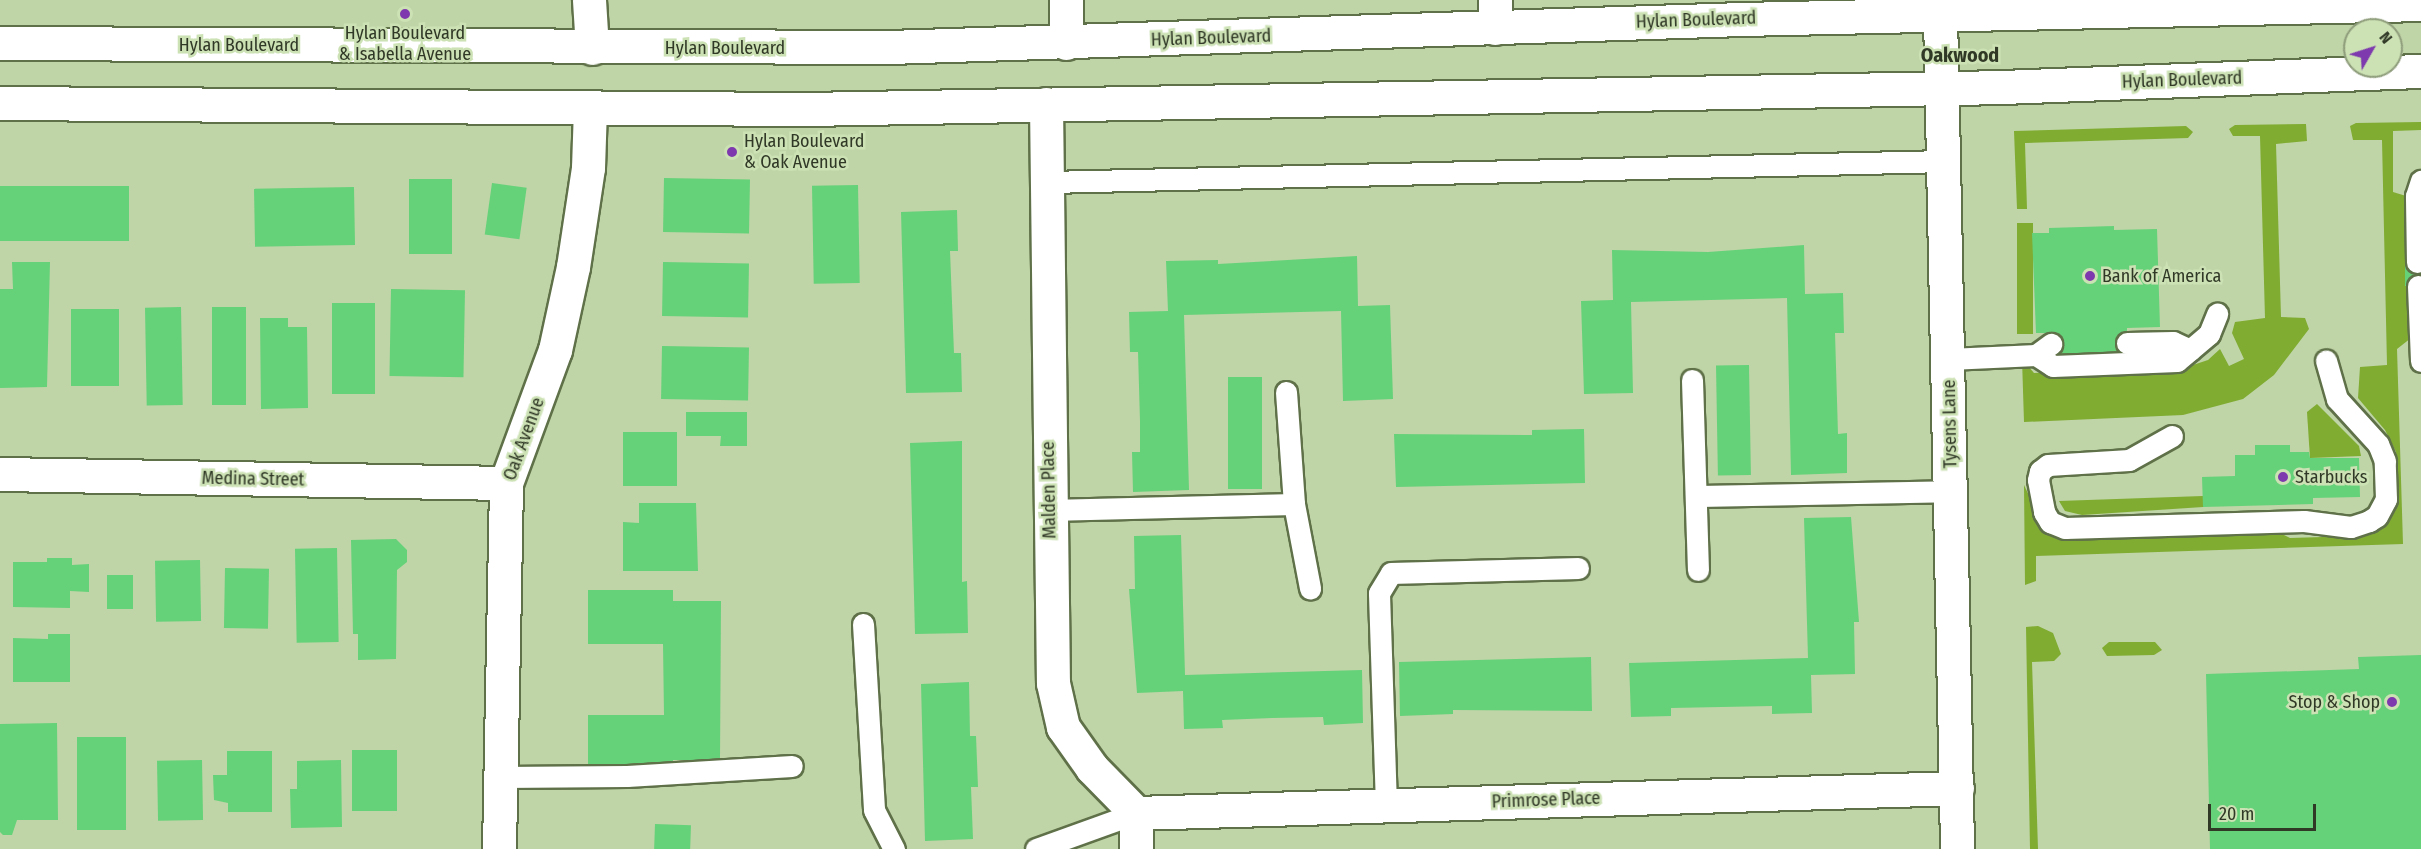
<!DOCTYPE html>
<html>
<head>
<meta charset="utf-8">
<style>
  body { margin:0 }
  #map { position:relative; width:2421px; height:849px; overflow:hidden; background:#bfd4a7; font-family:"Fira Sans Condensed",sans-serif }
  div>[style] { position:absolute }
  .green>* { inset:0; background:#7fac31; transform-origin:0 0 }
  .building>* { inset:0; background:#65d279; transform-origin:0 0 }
  .roads { filter:drop-shadow(2px 0 #5f7148) drop-shadow(-2px 0 #5f7148) drop-shadow(0 2px #5f7148) drop-shadow(0 -2px #5f7148) }
  .service>* { height:21px; margin:-10.5px; padding:0 10.5px; transform-origin:10.5px; border-radius:10.5px; background:#fff }
  .minor>* { height:33px; margin:-16.5px; padding:0 16.5px; transform-origin:16.5px; border-radius:16.5px; background:#fff }
  .tertiary>* { height:33px; margin:-16.5px; padding:0 16.5px; transform-origin:16.5px; border-radius:16.5px; background:#fff }
  .primary>* { height:33px; margin:-16.5px; padding:0 16.5px; transform-origin:16.5px; border-radius:16.5px; background:#fff }
  .dots>* { width:16px; height:16px; translate:-50% -50%; box-sizing:border-box; border:3px solid #cce1b4; border-radius:50% }
  span { translate:-50% -50%; white-space:nowrap; text-align:center; line-height:1.15; -webkit-text-stroke:5px #cce1b4; paint-order:stroke }
  .street-label { font-size:18px; color:#303826 }
  .poi-label { font-size:18px; color:#303826 }
  .left { translate:0 -50%; text-align:left }
  .right { translate:-100% -50%; text-align:right }
  .neighbourhood-label { font-size:20px; color:#303826; font-weight:700 }
  .north { position:absolute; left:2343px; top:18px; width:60px; height:60px; box-sizing:border-box; background:#cce1b4; border:2px solid #8e9d7b; border-radius:50%; rotate:51deg; font-size:16px; font-weight:700; line-height:24px; text-align:center; color:#303826 }
  .north::after { content:''; display:block; margin:auto; width:21px; height:27px; background:#7d39ad; clip-path:polygon(50% 0,100% 100%,50% 72%,0 100%) }
  .scale { position:absolute; left:2208px; top:804px; width:108px; height:27px; box-sizing:border-box; border:3px solid #303826; border-top:0; padding-left:8px; font-size:18px; line-height:21px; white-space:nowrap; color:#303826; -webkit-text-stroke:4px #cce1b4; paint-order:stroke }
</style>
</head>
<body>
<div id="map">
  <div class="green">
    <i style="clip-path:polygon(2421px 122px,2421px 130px,2393px 131px,2393px 192px,2406px 196px,2411px 338px,2397px 349px,2403px 544px,2036px 556px,2036px 581px,2025px 585px,2024px 485px,2041px 521px,2266px 526px,2290px 538px,2356px 536px,2387px 522px,2397px 504px,2396px 452px,2385px 430px,2358px 398px,2360px 367px,2387px 365px,2382px 140px,2353px 140px,2350px 126px,2356px 123px)"></i>
    <i style="clip-path:polygon(2306px 124px,2307px 141px,2276px 144px,2281px 317px,2305px 318px,2309px 329px,2274px 375px,2243px 399px,2183px 415px,2024px 422px,2022px 359px,2034px 373px,2184px 368px,2208px 360px,2220px 349px,2229px 366px,2244px 359px,2232px 333px,2235px 322px,2265px 318px,2260px 136px,2233px 136px,2229px 129px,2235px 125px)"></i>
    <i style="clip-path:polygon(2186px 126px,2193px 132px,2188px 138px,2025px 143px,2027px 209px,2017px 209px,2014px 131px)"></i>
    <i style="left:2017px;top:223px;width:16px;height:111px"></i>
    <i style="clip-path:polygon(2317px 404px,2359px 446px,2361px 456px,2310px 458px,2307px 412px)"></i>
    <i style="clip-path:polygon(2203px 496px,2203px 507px,2082px 515px,2065px 511px,2059px 501px)"></i>
    <i style="clip-path:polygon(2038px 626px,2053px 633px,2061px 654px,2054px 661px,2032px 662px,2038px 849px,2030px 849px,2026px 627px)"></i>
    <i style="clip-path:polygon(2109px 642px,2155px 642px,2162px 650px,2154px 655px,2107px 656px,2102px 648px)"></i>
  </div>
  <div class="building">
    <i style="left:664px;top:178px;width:86px;height:54px;rotate:1deg"></i>
    <i style="left:409px;top:179px;width:43px;height:75px"></i>
    <i style="left:492px;top:183px;width:35px;height:52px;rotate:8deg"></i>
    <i style="left:858px;top:185px;width:98px;height:46px;rotate:89deg"></i>
    <i style="left:0;top:186px;width:129px;height:55px"></i>
    <i style="left:354px;top:187px;width:58px;height:100px;rotate:89deg"></i>
    <i style="clip-path:polygon(957px 210px,958px 251px,950px 251px,954px 353px,961px 353px,962px 392px,906px 393px,901px 212px)"></i>
    <i style="clip-path:polygon(2114px 226px,2114px 230px,2157px 229px,2160px 327px,2127px 328px,2127px 356px,2052px 357px,2051px 333px,2036px 333px,2032px 233px,2049px 233px,2049px 228px)"></i>
    <i style="clip-path:polygon(1804px 245px,1805px 294px,1843px 293px,1844px 333px,1835px 333px,1838px 434px,1847px 433px,1847px 473px,1791px 475px,1787px 298px,1631px 302px,1633px 393px,1584px 394px,1581px 301px,1613px 300px,1612px 250px,1708px 252px)"></i>
    <i style="clip-path:polygon(1357px 256px,1358px 306px,1390px 305px,1393px 399px,1343px 401px,1341px 311px,1184px 315px,1189px 490px,1133px 492px,1132px 452px,1140px 452px,1140px 421px,1138px 352px,1130px 352px,1129px 312px,1168px 311px,1166px 261px,1218px 260px,1218px 264px)"></i>
    <i style="clip-path:polygon(12px 262px,50px 262px,47px 387px,0 388px,0 289px,13px 289px)"></i>
    <i style="left:663px;top:262px;width:86px;height:54px;rotate:1deg"></i>
    <i style="left:2405px;top:262px;width:16px;height:24px"></i>
    <i style="left:391px;top:289px;width:74px;height:87px;rotate:1deg"></i>
    <i style="left:332px;top:303px;width:43px;height:91px"></i>
    <i style="left:181px;top:307px;width:98px;height:36px;rotate:89deg"></i>
    <i style="left:212px;top:307px;width:34px;height:98px"></i>
    <i style="left:71px;top:309px;width:48px;height:77px"></i>
    <i style="clip-path:polygon(260px 318px,288px 318px,288px 327px,307px 327px,308px 408px,261px 409px)"></i>
    <i style="left:662px;top:346px;width:87px;height:53px;rotate:1deg"></i>
    <i style="left:1749px;top:365px;width:110px;height:33px;rotate:89deg"></i>
    <i style="left:1228px;top:377px;width:34px;height:112px"></i>
    <i style="clip-path:polygon(686px 412px,747px 412px,747px 446px,720px 446px,721px 436px,686px 436px)"></i>
    <i style="clip-path:polygon(1584px 429px,1585px 483px,1396px 487px,1394px 434px,1532px 435px,1532px 430px)"></i>
    <i style="left:623px;top:432px;width:54px;height:54px"></i>
    <i style="clip-path:polygon(962px 441px,962px 582px,967px 581px,968px 633px,915px 634px,910px 443px)"></i>
    <i style="clip-path:polygon(2255px 445px,2290px 445px,2290px 452px,2309px 452px,2310px 458px,2359px 458px,2360px 497px,2313px 498px,2313px 504px,2203px 507px,2202px 477px,2235px 476px,2235px 455px,2255px 455px)"></i>
    <i style="clip-path:polygon(639px 503px,696px 503px,698px 571px,623px 571px,623px 522px,639px 523px)"></i>
    <i style="clip-path:polygon(1851px 517px,1859px 622px,1854px 622px,1855px 674px,1811px 675px,1812px 713px,1772px 714px,1772px 706px,1671px 708px,1671px 716px,1631px 717px,1629px 663px,1808px 658px,1804px 518px)"></i>
    <i style="clip-path:polygon(1181px 535px,1185px 675px,1362px 670px,1363px 723px,1324px 725px,1323px 717px,1272px 718px,1222px 720px,1223px 728px,1184px 729px,1183px 691px,1137px 693px,1129px 589px,1135px 589px,1134px 536px)"></i>
    <i style="clip-path:polygon(396px 539px,407px 550px,407px 562px,397px 570px,396px 659px,358px 660px,358px 634px,353px 634px,351px 540px)"></i>
    <i style="left:337px;top:548px;width:94px;height:42px;rotate:89deg"></i>
    <i style="clip-path:polygon(47px 558px,72px 558px,72px 565px,89px 564px,89px 592px,70px 591px,70px 608px,13px 607px,13px 562px,47px 562px)"></i>
    <i style="left:200px;top:560px;width:61px;height:45px;rotate:89deg"></i>
    <i style="left:225px;top:568px;width:44px;height:60px;rotate:1deg"></i>
    <i style="left:107px;top:575px;width:26px;height:34px"></i>
    <i style="clip-path:polygon(588px 590px,673px 590px,673px 601px,721px 601px,720px 760px,673px 760px,672px 771px,588px 771px,588px 715px,664px 715px,663px 644px,588px 644px)"></i>
    <i style="clip-path:polygon(48px 634px,70px 634px,70px 682px,13px 682px,13px 638px,48px 639px)"></i>
    <i style="clip-path:polygon(2421px 655px,2421px 849px,2210px 849px,2206px 674px,2359px 669px,2358px 657px)"></i>
    <i style="clip-path:polygon(1591px 657px,1592px 711px,1453px 710px,1453px 714px,1400px 716px,1399px 662px)"></i>
    <i style="clip-path:polygon(969px 682px,970px 736px,976px 736px,978px 787px,971px 787px,973px 839px,925px 841px,921px 684px)"></i>
    <i style="clip-path:polygon(57px 723px,58px 820px,17px 820px,12px 835px,3px 835px,0 832px,0 724px)"></i>
    <i style="left:77px;top:737px;width:49px;height:93px"></i>
    <i style="left:352px;top:750px;width:45px;height:61px"></i>
    <i style="clip-path:polygon(227px 751px,272px 751px,272px 812px,228px 812px,228px 803px,214px 800px,213px 775px,227px 775px)"></i>
    <i style="left:202px;top:760px;width:60px;height:45px;rotate:89deg"></i>
    <i style="clip-path:polygon(341px 760px,342px 827px,291px 828px,290px 789px,297px 789px,297px 761px)"></i>
    <i style="left:655px;top:824px;width:36px;height:25px;rotate:2deg"></i>
  </div>
  <div class="roads">
    <div class="service">
      <i style="left:1048px;top:182px;width:896px;rotate:-1.34deg"></i>
      <i style="left:2417px;top:262px;width:66px;rotate:-90.9deg"></i>
      <i style="left:2416px;top:196px;width:16px;rotate:-72deg"></i>
      <i style="left:2418px;top:286px;width:75px;rotate:87.7deg"></i>
      <i style="left:2127px;top:343px;width:46px;rotate:-1.2deg"></i>
      <i style="left:2173px;top:342px;width:19px;rotate:25deg"></i>
      <i style="left:2036px;top:355px;width:20px;rotate:33deg"></i>
      <i style="left:2053px;top:366px;width:124px;rotate:-2.3deg"></i>
      <i style="left:2177px;top:361px;width:42px;rotate:-40.2deg"></i>
      <i style="left:2209px;top:334px;width:22px;rotate:-68deg"></i>
      <i style="left:1949px;top:359px;width:87px;rotate:-2.6deg"></i>
      <i style="left:2036px;top:355px;width:19px;rotate:-36deg"></i>
      <i style="left:1692px;top:380px;width:190px;rotate:88.2deg"></i>
      <i style="left:1286px;top:392px;width:112px;rotate:85.9deg"></i>
      <i style="left:1294px;top:504px;width:86px;rotate:79.2deg"></i>
      <i style="left:2172px;top:436px;width:49px;rotate:150.8deg"></i>
      <i style="left:2129px;top:460px;width:81px;rotate:176.5deg"></i>
      <i style="left:2048px;top:465px;width:10px;rotate:143deg"></i>
      <i style="left:2040px;top:471px;width:9px;rotate:103deg"></i>
      <i style="left:2038px;top:480px;width:33px;rotate:79deg"></i>
      <i style="left:2044px;top:512px;width:12px;rotate:59deg"></i>
      <i style="left:2050px;top:522px;width:16px;rotate:22deg"></i>
      <i style="left:2065px;top:528px;width:239px;rotate:-1.7deg"></i>
      <i style="left:2304px;top:521px;width:47px;rotate:7.3deg"></i>
      <i style="left:2351px;top:527px;width:19px;rotate:-18deg"></i>
      <i style="left:2369px;top:521px;width:9px;rotate:-32deg"></i>
      <i style="left:2377px;top:516px;width:19px;rotate:-62deg"></i>
      <i style="left:2386px;top:499px;width:38px;rotate:-92deg"></i>
      <i style="left:2385px;top:461px;width:18px;rotate:-112deg"></i>
      <i style="left:2378px;top:444px;width:61px;rotate:-132.3deg"></i>
      <i style="left:2337px;top:399px;width:40px;rotate:-106deg"></i>
      <i style="left:1696px;top:496px;width:255px;rotate:-1.1deg"></i>
      <i style="left:1049px;top:510px;width:245px;rotate:-1.4deg"></i>
      <i style="left:863px;top:624px;width:186px;rotate:86.6deg"></i>
      <i style="left:874px;top:810px;width:44px;rotate:62.9deg"></i>
      <i style="left:501px;top:777px;width:126px;rotate:-0.5deg"></i>
      <i style="left:627px;top:776px;width:165px;rotate:-3.5deg"></i>
      <i style="left:1386px;top:805px;width:212px;rotate:-91.9deg"></i>
      <i style="left:1379px;top:593px;width:23px;rotate:-59deg"></i>
      <i style="left:1391px;top:573px;width:187px;rotate:-1.5deg"></i>
      <i style="left:1036px;top:849px;width:106px;rotate:-19.8deg"></i>
    </div>
    <div class="minor">
      <i style="left:589px;top:0;width:48px;rotate:86.4deg"></i>
      <i style="left:1066px;top:0;width:43px;rotate:90deg"></i>
      <i style="left:1495px;top:0;width:28px;rotate:90deg"></i>
      <i style="left:1046px;top:104px;width:579px;rotate:89.31deg"></i>
      <i style="left:1053px;top:683px;width:45px;rotate:77.2deg"></i>
      <i style="left:1063px;top:727px;width:50px;rotate:54.7deg"></i>
      <i style="left:1092px;top:768px;width:63px;rotate:45.6deg"></i>
      <i style="left:1136px;top:813px;width:36px;rotate:90deg"></i>
      <i style="left:0;top:474px;width:506px;rotate:1.02deg"></i>
      <i style="left:1136px;top:813px;width:821px;rotate:-1.74deg"></i>
      <i style="left:499px;top:849px;width:366px;rotate:-88.9deg"></i>
      <i style="left:506px;top:483px;width:142px;rotate:-69.8deg"></i>
      <i style="left:555px;top:350px;width:85px;rotate:-77.8deg"></i>
      <i style="left:573px;top:267px;width:100px;rotate:-81.4deg"></i>
      <i style="left:588px;top:168px;width:61px;rotate:-88.1deg"></i>
    </div>
    <div class="tertiary">
      <i style="left:1940px;top:14px;width:835px;rotate:88.83deg"></i>
    </div>
    <div class="primary">
      <i style="left:0;top:43px;width:889px;rotate:0.26deg"></i>
      <i style="left:889px;top:47px;width:852px;rotate:-1.88deg"></i>
      <i style="left:1741px;top:19px;width:680px;rotate:-1.26deg"></i>
      <i style="left:0;top:103px;width:806px;rotate:0.43deg"></i>
      <i style="left:806px;top:109px;width:1196px;rotate:-1.05deg"></i>
      <i style="left:2002px;top:87px;width:419px;rotate:-2.2deg"></i>
    </div>
  </div>
  <div class="dots">
    <i style="left:405px;top:14px;background:#7d39ad"></i>
    <i style="left:732px;top:152px;background:#7d39ad"></i>
    <i style="left:2090px;top:276px;background:#7d39ad"></i>
    <i style="left:2283px;top:477px;background:#7d39ad"></i>
    <i style="left:2392px;top:702px;background:#7d39ad"></i>
  </div>
  <div class="street-label">
    <span style="left:1696px;top:20px;rotate:-2deg">Hylan Boulevard</span>
    <span style="left:1211px;top:38px;rotate:-2deg">Hylan Boulevard</span>
    <span style="left:239px;top:45px">Hylan Boulevard</span>
    <span style="left:725px;top:48px">Hylan Boulevard</span>
    <span style="left:2182px;top:80px;rotate:-2deg">Hylan Boulevard</span>
    <span style="left:1950px;top:424px;rotate:-91deg">Tysens Lane</span>
    <span style="left:524px;top:439px;rotate:-70deg">Oak Avenue</span>
    <span style="left:253px;top:479px;rotate:1deg">Medina Street</span>
    <span style="left:1049px;top:490px;rotate:-91deg">Malden Place</span>
    <span style="left:1546px;top:800px;rotate:-2deg">Primrose Place</span>
  </div>
  <div class="poi-label">
    <span style="left:405px;top:44px">Hylan Boulevard<br>&amp; Isabella Avenue</span>
    <span class="left" style="left:744px;top:152px">Hylan Boulevard<br>&amp; Oak Avenue</span>
    <span class="left" style="left:2102px;top:276px">Bank of America</span>
    <span class="left" style="left:2295px;top:477px">Starbucks</span>
    <span class="right" style="left:2380px;top:702px">Stop &amp; Shop</span>
  </div>
  <div class="neighbourhood-label">
    <span style="left:1960px;top:55px">Oakwood</span>
  </div>
  <div class="north">N</div>
  <div class="scale">20 m</div>
</div>
</body>
</html>
